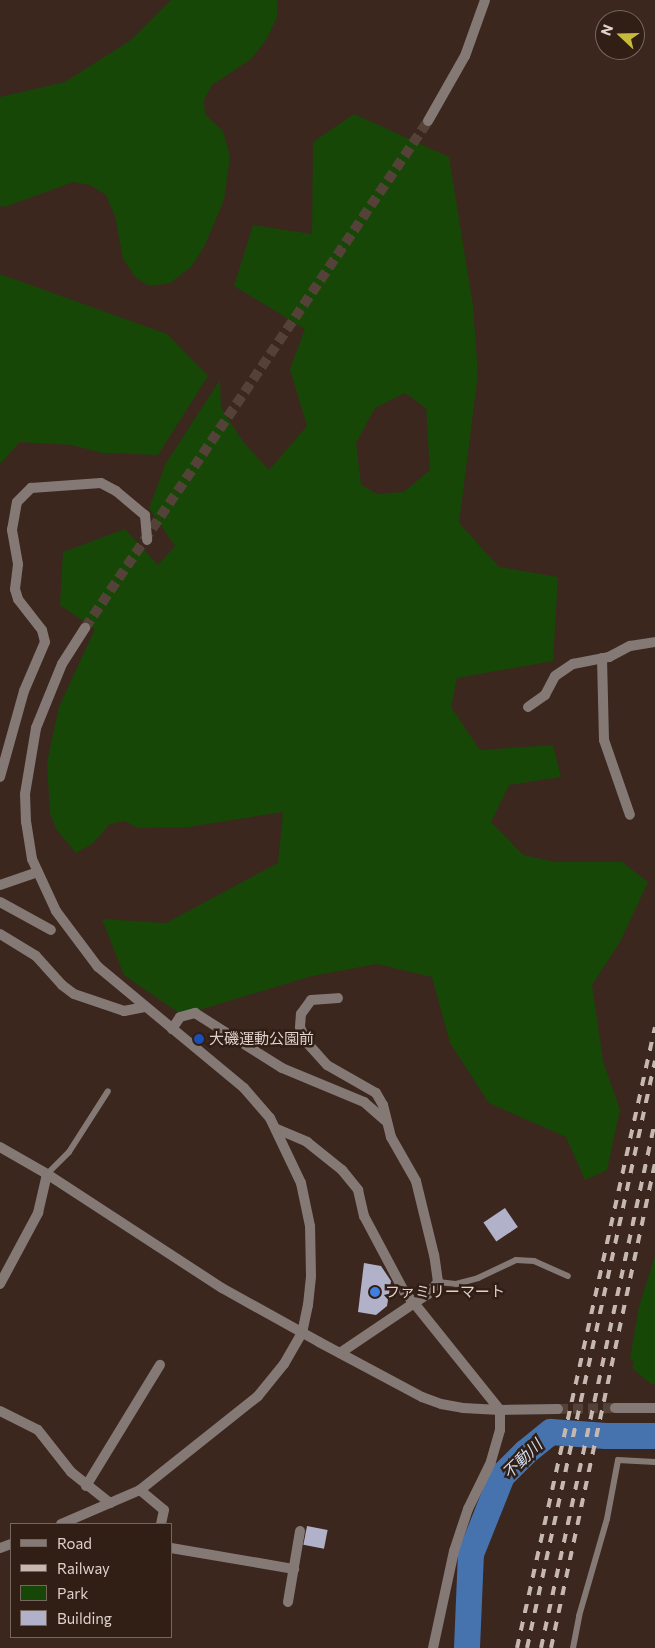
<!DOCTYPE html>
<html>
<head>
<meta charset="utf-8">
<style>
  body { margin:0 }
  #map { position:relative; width:655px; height:1648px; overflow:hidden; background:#3b271e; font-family:Commissioner,"Noto Sans JP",sans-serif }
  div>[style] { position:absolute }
  .green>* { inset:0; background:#174707 }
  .river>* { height:26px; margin:-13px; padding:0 13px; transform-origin:13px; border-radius:13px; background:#4673ae }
  .building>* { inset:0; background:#b1b2ca; transform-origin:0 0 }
  .tertiary-tunnel>* { height:10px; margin-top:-5px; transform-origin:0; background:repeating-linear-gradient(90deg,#544138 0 10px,transparent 0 15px) }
  .service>* { height:6px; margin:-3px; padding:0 3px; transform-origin:3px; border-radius:3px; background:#857976 }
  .minor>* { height:10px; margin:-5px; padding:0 5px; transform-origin:5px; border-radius:5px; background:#857976 }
  .tertiary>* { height:10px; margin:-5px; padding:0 5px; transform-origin:5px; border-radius:5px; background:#857976 }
  .rail>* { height:4px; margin-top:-2px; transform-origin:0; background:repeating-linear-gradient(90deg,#c6b8b1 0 9px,transparent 0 18px) }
  .dots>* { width:14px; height:14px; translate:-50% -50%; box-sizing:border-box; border:2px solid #311e15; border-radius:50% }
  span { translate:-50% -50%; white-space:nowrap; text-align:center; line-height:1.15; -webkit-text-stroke:5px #311e15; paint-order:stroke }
  .poi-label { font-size:15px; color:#dfd2cc }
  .left { translate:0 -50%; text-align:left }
  .water-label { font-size:16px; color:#d1ddee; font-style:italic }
  .legend { position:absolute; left:10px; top:1523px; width:162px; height:115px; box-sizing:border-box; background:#311e15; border:1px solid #77665e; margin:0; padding:6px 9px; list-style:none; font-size:15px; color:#dfd2cc }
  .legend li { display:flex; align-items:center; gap:10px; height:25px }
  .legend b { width:25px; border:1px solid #77665e }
  .north { position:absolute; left:595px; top:10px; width:50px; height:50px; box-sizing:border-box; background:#311e15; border:1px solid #77665e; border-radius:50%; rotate:291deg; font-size:14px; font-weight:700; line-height:20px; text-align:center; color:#dfd2cc }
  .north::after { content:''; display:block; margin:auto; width:18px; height:22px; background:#c7bb3c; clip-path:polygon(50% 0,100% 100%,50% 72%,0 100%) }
</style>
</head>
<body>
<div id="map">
  <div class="green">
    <i style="clip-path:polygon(171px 0,278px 0,277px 17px,266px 40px,251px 59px,212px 85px,204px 100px,205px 114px,223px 131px,230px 156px,224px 200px,204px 247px,191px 267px,170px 283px,150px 286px,136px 278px,123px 259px,115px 216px,106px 195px,90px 185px,73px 182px,5px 207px,0 206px,0 97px,65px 82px,131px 40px)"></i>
    <i style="clip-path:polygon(evenodd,354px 114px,449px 157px,473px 306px,478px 374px,459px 523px,499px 567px,558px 577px,553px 661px,457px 678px,451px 707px,480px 750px,553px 745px,561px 777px,509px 785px,491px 822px,523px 855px,555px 862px,622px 862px,648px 882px,620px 942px,592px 985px,603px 1061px,620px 1110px,607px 1170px,585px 1180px,566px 1137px,489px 1103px,450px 1043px,432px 977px,377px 964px,312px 976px,182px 1015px,124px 975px,102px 919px,166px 923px,278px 863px,283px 812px,188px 827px,138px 828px,125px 821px,110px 824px,92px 844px,76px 853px,56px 829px,50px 813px,47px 762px,59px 707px,95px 629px,60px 605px,63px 552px,125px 529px,158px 565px,175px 546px,149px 508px,166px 463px,220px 380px,221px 408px,244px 443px,269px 470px,307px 426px,290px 369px,305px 329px,234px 286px,253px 225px,312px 234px,313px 142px,354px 114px,405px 393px,426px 408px,430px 470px,404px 492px,377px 494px,361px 485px,356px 443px,375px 408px,405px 393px)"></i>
    <i style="clip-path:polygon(0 274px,167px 334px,208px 376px,158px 455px,102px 453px,72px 445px,20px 442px,0 464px)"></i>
    <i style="clip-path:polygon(655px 1256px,655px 1384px,651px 1384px,632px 1368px,634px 1362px,630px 1358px,639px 1307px)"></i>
  </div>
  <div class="river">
    <i style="left:467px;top:1648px;width:94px;rotate:-87.6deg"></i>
    <i style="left:471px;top:1554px;width:84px;rotate:-68.3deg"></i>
    <i style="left:502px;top:1476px;width:34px;rotate:-45deg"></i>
    <i style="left:526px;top:1452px;width:32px;rotate:-39deg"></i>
    <i style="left:551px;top:1432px;width:55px;rotate:4.2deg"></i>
    <i style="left:606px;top:1436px;width:49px"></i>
  </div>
  <div class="building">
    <i style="left:505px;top:1208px;width:23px;height:26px;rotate:56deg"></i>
    <i style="clip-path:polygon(364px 1263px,381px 1266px,391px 1281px,387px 1306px,376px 1315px,358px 1312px)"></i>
    <i style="left:307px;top:1526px;width:21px;height:19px;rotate:11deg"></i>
  </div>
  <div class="tertiary-tunnel">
    <i style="left:85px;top:628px;width:612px;rotate:-55.92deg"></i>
    <i style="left:558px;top:1409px;width:57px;rotate:-1deg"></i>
  </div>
  <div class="service">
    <i style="left:47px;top:1174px;width:31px;rotate:-45deg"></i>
    <i style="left:69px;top:1152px;width:72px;rotate:-57.4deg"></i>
    <i style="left:438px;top:1282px;width:18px;rotate:6deg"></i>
    <i style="left:456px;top:1284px;width:23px;rotate:-15deg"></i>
    <i style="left:478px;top:1278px;width:42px;rotate:-25.3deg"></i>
    <i style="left:516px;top:1260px;width:18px;rotate:3deg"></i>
    <i style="left:534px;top:1261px;width:37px;rotate:24deg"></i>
    <i style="left:573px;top:1648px;width:33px;rotate:-79deg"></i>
    <i style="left:579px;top:1616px;width:101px;rotate:-73.9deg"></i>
    <i style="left:607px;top:1519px;width:60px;rotate:-79.4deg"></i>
    <i style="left:618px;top:1460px;width:37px;rotate:3deg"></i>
  </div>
  <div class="minor">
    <i style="left:602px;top:658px;width:82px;rotate:88.6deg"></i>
    <i style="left:604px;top:740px;width:79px;rotate:70.9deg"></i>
    <i style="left:528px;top:707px;width:21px;rotate:-35deg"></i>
    <i style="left:545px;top:695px;width:21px;rotate:-62deg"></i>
    <i style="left:555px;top:676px;width:22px;rotate:-34deg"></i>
    <i style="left:573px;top:664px;width:37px;rotate:-11deg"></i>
    <i style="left:609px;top:657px;width:24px;rotate:-28deg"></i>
    <i style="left:630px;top:646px;width:25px;rotate:-9deg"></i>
    <i style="left:0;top:777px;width:89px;rotate:-74.4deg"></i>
    <i style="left:24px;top:691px;width:53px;rotate:-66.8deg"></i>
    <i style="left:45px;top:642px;width:12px;rotate:-104deg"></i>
    <i style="left:42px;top:630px;width:39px;rotate:-128deg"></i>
    <i style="left:18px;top:599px;width:10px;rotate:-107deg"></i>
    <i style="left:15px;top:589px;width:25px;rotate:-83deg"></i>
    <i style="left:18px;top:564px;width:35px;rotate:-100deg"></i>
    <i style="left:12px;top:530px;width:28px;rotate:-80deg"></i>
    <i style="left:17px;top:502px;width:20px;rotate:-45deg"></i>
    <i style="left:31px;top:488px;width:70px;rotate:-4.1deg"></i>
    <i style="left:101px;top:483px;width:17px;rotate:28deg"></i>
    <i style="left:116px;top:491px;width:38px;rotate:40deg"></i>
    <i style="left:145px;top:515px;width:25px;rotate:85deg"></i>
    <i style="left:0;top:885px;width:40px;rotate:-18.9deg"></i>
    <i style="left:0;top:902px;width:58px;rotate:28.8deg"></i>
    <i style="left:0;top:934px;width:42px;rotate:31.4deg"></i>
    <i style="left:36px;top:956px;width:39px;rotate:48deg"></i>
    <i style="left:62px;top:985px;width:15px;rotate:37deg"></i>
    <i style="left:74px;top:994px;width:53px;rotate:18.8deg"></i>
    <i style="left:124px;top:1011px;width:21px;rotate:-11deg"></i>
    <i style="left:172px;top:1029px;width:14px;rotate:-56deg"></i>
    <i style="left:180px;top:1017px;width:16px;rotate:-15deg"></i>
    <i style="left:195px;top:1013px;width:103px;rotate:32.3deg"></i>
    <i style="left:282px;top:1068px;width:89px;rotate:22.5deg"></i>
    <i style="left:364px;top:1102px;width:28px;rotate:41deg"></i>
    <i style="left:277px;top:1129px;width:33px;rotate:23deg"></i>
    <i style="left:307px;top:1142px;width:45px;rotate:38.7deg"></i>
    <i style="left:342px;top:1170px;width:26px;rotate:51deg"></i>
    <i style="left:358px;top:1190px;width:27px;rotate:77deg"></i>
    <i style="left:364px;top:1216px;width:87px;rotate:62deg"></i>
    <i style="left:405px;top:1293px;width:13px;rotate:48deg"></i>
    <i style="left:414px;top:1303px;width:17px;rotate:-33deg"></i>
    <i style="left:428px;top:1294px;width:16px;rotate:-50deg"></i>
    <i style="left:438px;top:1282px;width:27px;rotate:-98deg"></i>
    <i style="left:434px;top:1255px;width:76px;rotate:-103.7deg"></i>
    <i style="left:416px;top:1181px;width:51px;rotate:-119.6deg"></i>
    <i style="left:391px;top:1137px;width:33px;rotate:-104deg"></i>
    <i style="left:383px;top:1105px;width:14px;rotate:-120deg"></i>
    <i style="left:376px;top:1093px;width:56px;rotate:-150.3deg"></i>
    <i style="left:327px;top:1065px;width:30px;rotate:-132deg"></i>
    <i style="left:307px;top:1043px;width:17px;rotate:-114deg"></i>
    <i style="left:300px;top:1027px;width:13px;rotate:-86deg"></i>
    <i style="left:301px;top:1014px;width:17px;rotate:-54deg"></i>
    <i style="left:311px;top:1000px;width:27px;rotate:-4deg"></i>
    <i style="left:0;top:1147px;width:54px;rotate:29.9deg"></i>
    <i style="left:47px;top:1174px;width:209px;rotate:33.1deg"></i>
    <i style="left:0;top:1284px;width:81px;rotate:-61.8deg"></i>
    <i style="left:38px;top:1213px;width:40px;rotate:-77deg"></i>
    <i style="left:340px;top:1353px;width:89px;rotate:-34deg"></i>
    <i style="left:414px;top:1303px;width:137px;rotate:51.2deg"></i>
    <i style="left:500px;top:1410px;width:20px;rotate:90deg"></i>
    <i style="left:500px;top:1430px;width:33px;rotate:106deg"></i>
    <i style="left:491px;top:1462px;width:52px;rotate:116.1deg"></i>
    <i style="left:468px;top:1509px;width:44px;rotate:108.4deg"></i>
    <i style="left:454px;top:1551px;width:99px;rotate:102.2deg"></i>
    <i style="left:0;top:1411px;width:42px;rotate:26.6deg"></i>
    <i style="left:38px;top:1430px;width:53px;rotate:51.8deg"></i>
    <i style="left:71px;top:1472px;width:50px;rotate:38.5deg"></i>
    <i style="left:86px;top:1486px;width:142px;rotate:-58.6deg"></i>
    <i style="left:140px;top:1490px;width:31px;rotate:40deg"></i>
    <i style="left:164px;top:1510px;width:14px;rotate:102deg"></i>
    <i style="left:171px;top:1548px;width:125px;rotate:9.7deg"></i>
    <i style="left:288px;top:1602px;width:72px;rotate:-80.4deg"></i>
  </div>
  <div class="tertiary">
    <i style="left:428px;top:121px;width:75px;rotate:-60.4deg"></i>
    <i style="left:465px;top:56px;width:59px;rotate:-70.3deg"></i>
    <i style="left:222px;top:1288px;width:111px;rotate:29.1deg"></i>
    <i style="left:319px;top:1342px;width:117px;rotate:28.1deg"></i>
    <i style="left:422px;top:1397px;width:20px;rotate:20deg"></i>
    <i style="left:441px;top:1404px;width:22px;rotate:10deg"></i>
    <i style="left:463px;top:1408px;width:37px;rotate:3deg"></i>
    <i style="left:500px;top:1410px;width:58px;rotate:-1deg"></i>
    <i style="left:615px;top:1408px;width:40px"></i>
    <i style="left:61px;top:1524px;width:86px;rotate:-23.3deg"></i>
    <i style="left:140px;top:1490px;width:151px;rotate:-38.5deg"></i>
    <i style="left:258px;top:1396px;width:41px;rotate:-50.9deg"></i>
    <i style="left:284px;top:1364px;width:36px;rotate:-60deg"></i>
    <i style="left:302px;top:1333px;width:29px;rotate:-78deg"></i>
    <i style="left:308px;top:1305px;width:29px;rotate:-84deg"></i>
    <i style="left:311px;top:1276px;width:50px;rotate:-91.1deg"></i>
    <i style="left:310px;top:1226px;width:44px;rotate:-101.8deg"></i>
    <i style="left:301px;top:1183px;width:72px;rotate:-115.5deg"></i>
    <i style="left:270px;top:1118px;width:40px;rotate:-131deg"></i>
    <i style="left:244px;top:1088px;width:190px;rotate:-140.3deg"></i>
    <i style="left:98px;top:967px;width:70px;rotate:-126.9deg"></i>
    <i style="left:56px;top:911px;width:57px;rotate:-114.8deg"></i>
    <i style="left:32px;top:859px;width:37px;rotate:-99deg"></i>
    <i style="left:26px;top:822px;width:28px;rotate:-92deg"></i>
    <i style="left:25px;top:794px;width:67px;rotate:-80.5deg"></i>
    <i style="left:36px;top:728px;width:69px;rotate:-67.9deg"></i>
    <i style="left:62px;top:664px;width:43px;rotate:-57.4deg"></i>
    <i style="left:0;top:1548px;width:12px;rotate:-20deg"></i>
  </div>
  <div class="rail">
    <i style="left:517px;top:1648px;width:636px;rotate:-77.47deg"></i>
    <i style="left:527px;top:1648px;width:601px;rotate:-77.7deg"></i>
    <i style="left:541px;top:1648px;width:539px;rotate:-77.79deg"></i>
    <i style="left:551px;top:1648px;width:498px;rotate:-77.9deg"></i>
  </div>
  <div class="dots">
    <i style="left:199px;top:1039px;background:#1a4fb4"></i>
    <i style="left:375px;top:1292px;background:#3f7fe0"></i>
  </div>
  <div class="poi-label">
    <span class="left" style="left:209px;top:1039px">大磯運動公園前</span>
    <span class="left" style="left:385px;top:1292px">ファミリーマート</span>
  </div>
  <div class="water-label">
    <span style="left:522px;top:1459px;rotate:-44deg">不動川</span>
  </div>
  <ul class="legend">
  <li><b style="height:6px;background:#857976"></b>Road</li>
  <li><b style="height:6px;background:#c6b8b1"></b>Railway</li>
  <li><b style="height:14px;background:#174707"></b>Park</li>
  <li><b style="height:14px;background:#b1b2ca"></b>Building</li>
  </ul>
  <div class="north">N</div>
</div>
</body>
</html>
